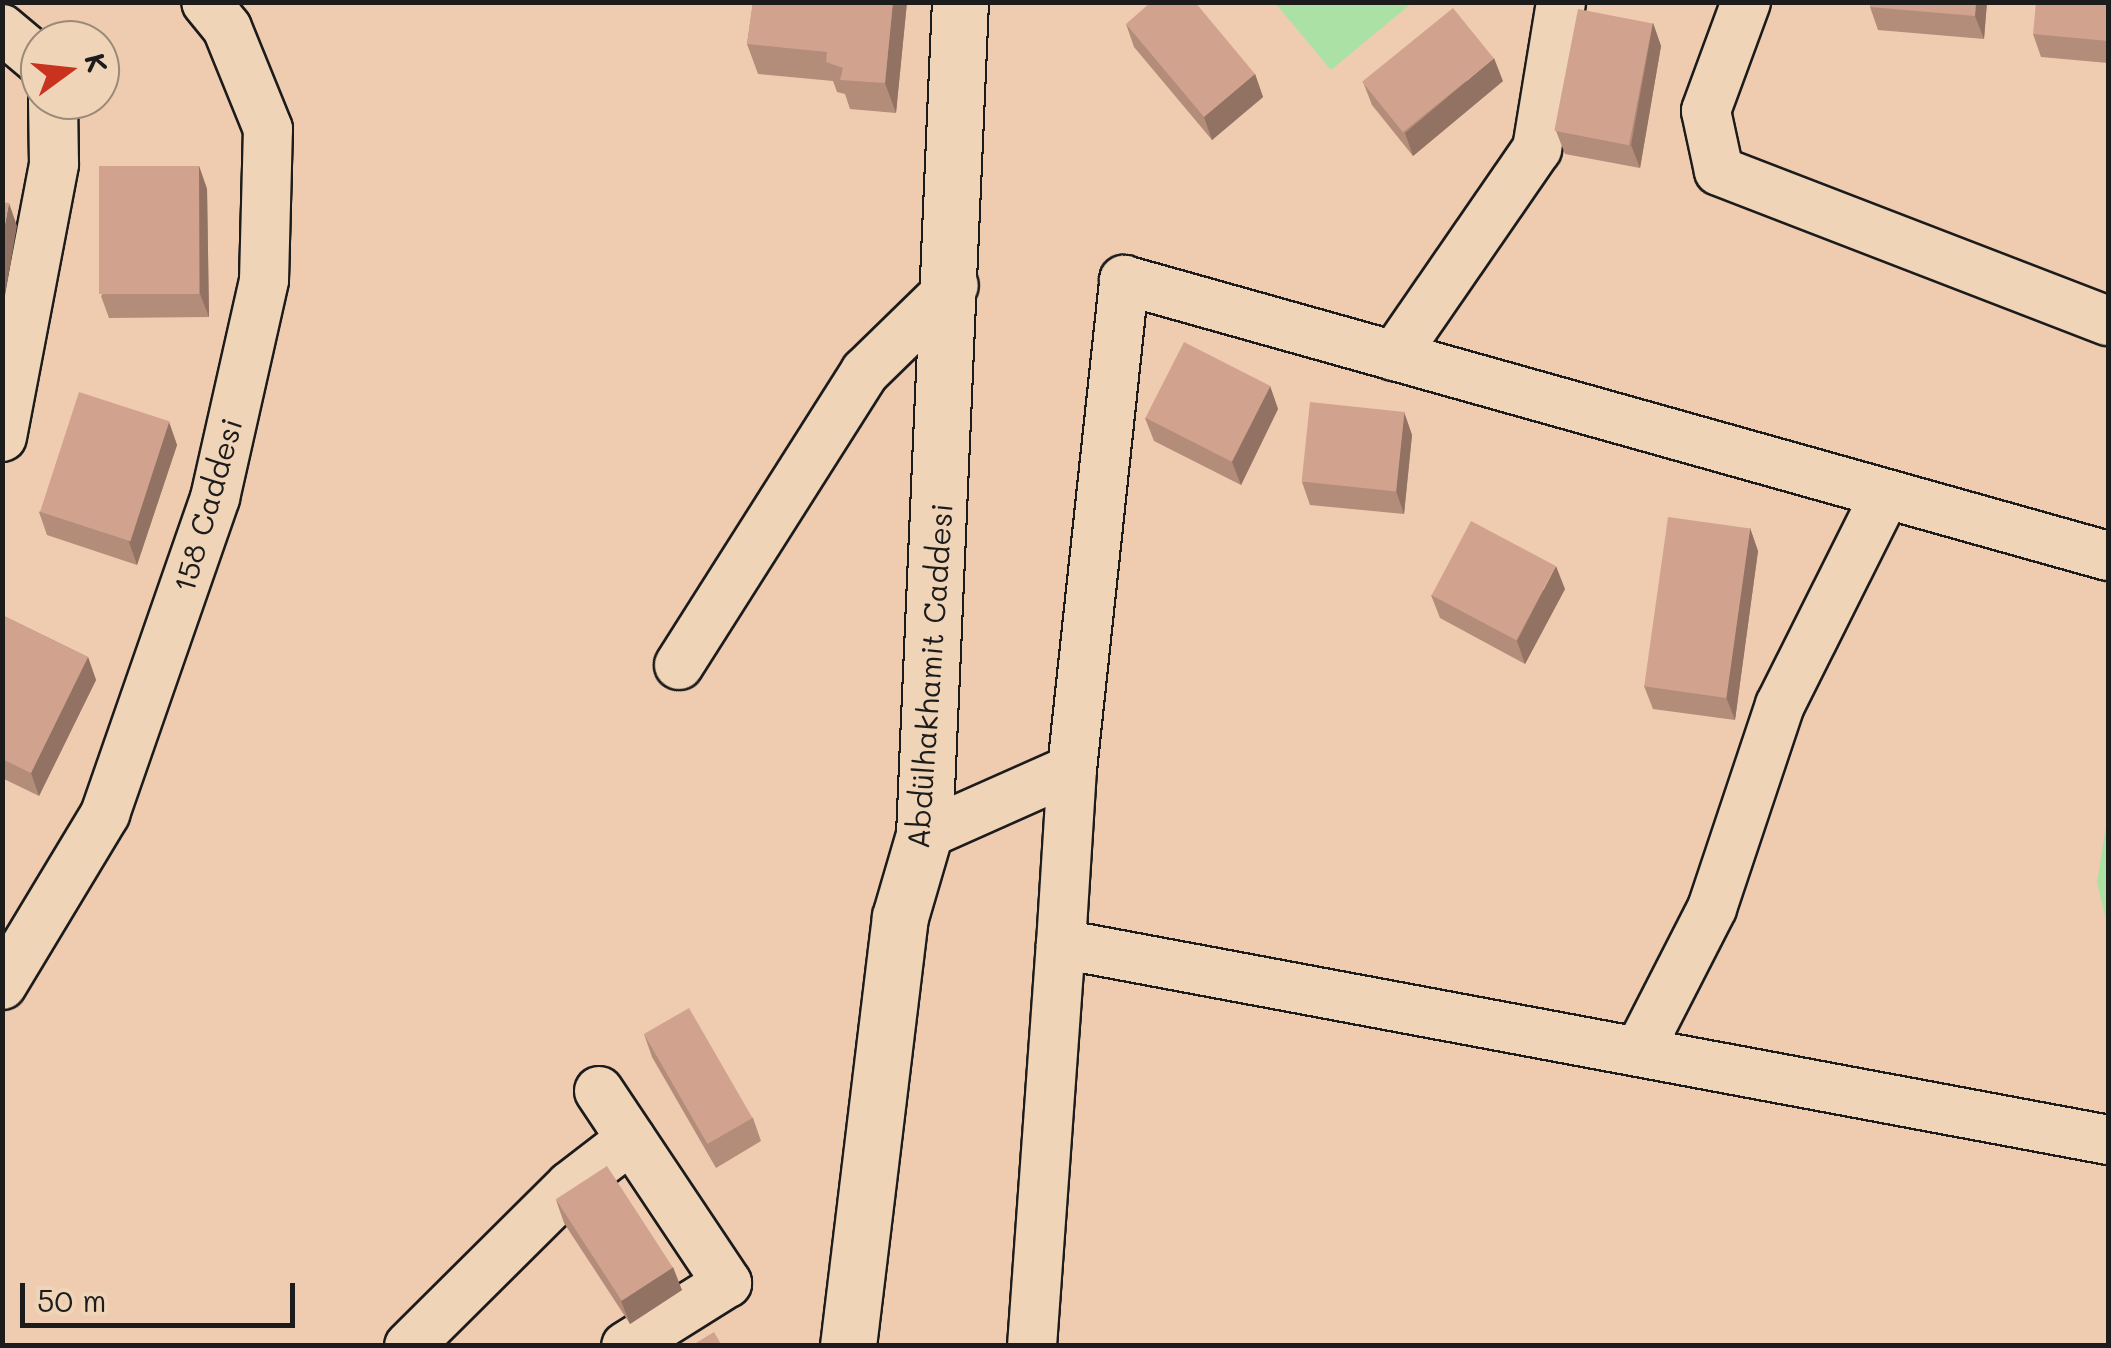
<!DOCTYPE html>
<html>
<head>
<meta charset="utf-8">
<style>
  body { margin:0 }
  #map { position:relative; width:2111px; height:1348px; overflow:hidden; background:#efccb0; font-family:Mali,sans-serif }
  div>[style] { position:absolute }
  .green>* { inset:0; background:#abe1a4 }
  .roads { filter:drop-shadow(2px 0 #1c1c1c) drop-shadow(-2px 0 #1c1c1c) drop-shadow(0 2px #1c1c1c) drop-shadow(0 -2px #1c1c1c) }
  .minor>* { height:48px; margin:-24px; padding:0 24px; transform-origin:24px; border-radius:24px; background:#f0d4b7 }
  .major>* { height:55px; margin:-27.5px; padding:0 27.5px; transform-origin:27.5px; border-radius:27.5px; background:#f0d4b7 }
  .wall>* { inset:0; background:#b48c7a }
  .shaded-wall>* { inset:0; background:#927263 }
  .building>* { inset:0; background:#d1a38e; transform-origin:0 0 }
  span { translate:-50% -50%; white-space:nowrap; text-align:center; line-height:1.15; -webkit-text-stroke:8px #f0d4b7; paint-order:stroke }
  .street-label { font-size:30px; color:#1c1c1c }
  .frame { position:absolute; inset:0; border:5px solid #1c1c1c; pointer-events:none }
  .north { position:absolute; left:20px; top:20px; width:100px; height:100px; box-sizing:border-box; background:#f0d4b7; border:2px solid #9b8a79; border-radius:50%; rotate:75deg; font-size:28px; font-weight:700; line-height:40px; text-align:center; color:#1c1c1c }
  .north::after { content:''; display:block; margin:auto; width:35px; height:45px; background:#c8321e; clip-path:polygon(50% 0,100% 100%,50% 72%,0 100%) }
  .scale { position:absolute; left:20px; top:1283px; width:275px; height:45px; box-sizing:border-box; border:5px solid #1c1c1c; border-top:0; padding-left:12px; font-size:30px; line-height:35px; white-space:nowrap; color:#1c1c1c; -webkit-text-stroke:8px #f0d4b7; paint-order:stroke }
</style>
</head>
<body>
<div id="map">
  <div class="green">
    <i style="clip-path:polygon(1275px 3px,1412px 3px,1331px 70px)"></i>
    <i style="clip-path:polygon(2108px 812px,2108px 928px,2097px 883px)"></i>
  </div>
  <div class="roads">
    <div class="minor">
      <i style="left:1746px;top:2px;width:116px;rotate:110.2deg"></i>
      <i style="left:1706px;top:111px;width:61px;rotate:77.8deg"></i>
      <i style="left:1719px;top:171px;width:417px;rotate:21.1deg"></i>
      <i style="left:2px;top:29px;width:50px;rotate:40.1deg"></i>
      <i style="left:1394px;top:356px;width:252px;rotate:-55.4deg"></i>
      <i style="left:1537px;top:149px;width:149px;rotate:-80.7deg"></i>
      <i style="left:2px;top:437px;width:278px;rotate:-79.2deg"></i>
      <i style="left:54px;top:164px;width:64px;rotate:-90.9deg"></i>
      <i style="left:679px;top:665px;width:347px;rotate:-57.6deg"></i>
      <i style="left:865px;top:372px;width:124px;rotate:-44.3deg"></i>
      <i style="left:1072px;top:769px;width:175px;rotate:93.6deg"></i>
      <i style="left:1061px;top:944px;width:1065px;rotate:10.6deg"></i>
      <i style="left:924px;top:835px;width:162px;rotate:-24deg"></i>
      <i style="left:1072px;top:769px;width:492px;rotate:-83.9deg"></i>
      <i style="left:1124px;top:280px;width:1022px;rotate:15.67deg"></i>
      <i style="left:2px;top:985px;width:200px;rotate:-58.9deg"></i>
      <i style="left:105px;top:814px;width:335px;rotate:-70.8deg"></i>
      <i style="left:215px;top:498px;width:223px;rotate:-77.3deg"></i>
      <i style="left:264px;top:280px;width:151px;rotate:-88.5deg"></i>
      <i style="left:268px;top:129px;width:109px;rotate:-112.1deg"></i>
      <i style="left:227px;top:28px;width:33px;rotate:-129deg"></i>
      <i style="left:1641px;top:1047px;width:156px;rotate:-62.9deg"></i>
      <i style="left:1712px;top:908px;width:214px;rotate:-71.5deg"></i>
      <i style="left:1780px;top:705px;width:235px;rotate:-63.4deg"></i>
      <i style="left:599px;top:1091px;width:231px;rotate:56.3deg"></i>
      <i style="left:727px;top:1283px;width:119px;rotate:148deg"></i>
      <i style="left:409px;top:1346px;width:227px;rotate:-44.8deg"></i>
      <i style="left:570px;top:1186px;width:77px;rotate:-37.6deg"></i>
      <i style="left:1032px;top:1346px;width:403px;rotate:-85.9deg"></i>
    </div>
    <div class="major">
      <i style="left:848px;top:1346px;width:432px;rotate:-83.1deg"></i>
      <i style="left:900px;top:917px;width:85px;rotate:-73.7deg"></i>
      <i style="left:924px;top:835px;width:834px;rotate:-87.53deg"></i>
    </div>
  </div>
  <div class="wall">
    <i style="clip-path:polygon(753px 2px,907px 2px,896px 113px,850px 109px,845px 94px,837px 92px,833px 81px,758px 74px,747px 44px)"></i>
    <i style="clip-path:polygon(1987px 2px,1984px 39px,1878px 30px,1870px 7px)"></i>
    <i style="clip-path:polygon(2108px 2px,2108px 63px,2041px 57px,2033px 34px)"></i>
    <i style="clip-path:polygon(1653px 23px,1661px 46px,1640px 168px,1565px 154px,1556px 131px)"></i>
    <i style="clip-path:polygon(1126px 24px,1255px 74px,1263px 97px,1212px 140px,1134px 47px)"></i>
    <i style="clip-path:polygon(1503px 81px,1413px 156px,1372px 105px,1363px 82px)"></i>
    <i style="clip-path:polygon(199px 166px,207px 189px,209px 317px,109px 318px,101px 296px)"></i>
    <i style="clip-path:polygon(1270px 386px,1278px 409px,1241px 485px,1154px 441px,1145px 418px)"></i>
    <i style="clip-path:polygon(1404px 412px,1412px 435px,1404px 514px,1310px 505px,1302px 482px)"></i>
    <i style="clip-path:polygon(169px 422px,177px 445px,137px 565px,47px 535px,39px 512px)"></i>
    <i style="clip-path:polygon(1750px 528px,1758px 551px,1735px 720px,1653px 709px,1644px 686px)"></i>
    <i style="clip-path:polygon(1565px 589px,1525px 664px,1440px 618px,1431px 595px)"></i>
    <i style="clip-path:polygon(2px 615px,88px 657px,96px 680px,39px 796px,2px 778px)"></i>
    <i style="clip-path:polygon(644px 1034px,753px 1118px,761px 1141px,716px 1168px,652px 1057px)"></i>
    <i style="clip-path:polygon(556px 1200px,682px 1290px,630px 1324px,564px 1223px)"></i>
  </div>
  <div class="shaded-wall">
    <i style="clip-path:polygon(893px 2px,907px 2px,896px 113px,885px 83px)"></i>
    <i style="clip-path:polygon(1976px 2px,1987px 2px,1984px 39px,1975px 16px)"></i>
    <i style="clip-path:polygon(1653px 23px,1661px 46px,1640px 168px,1631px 145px)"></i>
    <i style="clip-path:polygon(1494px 58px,1503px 81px,1413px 156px,1405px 133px)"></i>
    <i style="clip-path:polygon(1255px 74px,1263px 97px,1212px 140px,1204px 117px)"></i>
    <i style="clip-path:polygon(199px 166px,207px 189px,209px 317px,200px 294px)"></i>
    <i style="clip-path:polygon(9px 203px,17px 226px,2px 313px,2px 240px)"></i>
    <i style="clip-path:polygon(1270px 386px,1278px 409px,1241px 485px,1232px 462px)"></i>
    <i style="clip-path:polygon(1404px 412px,1412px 435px,1404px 514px,1396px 491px)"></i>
    <i style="clip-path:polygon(169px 422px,177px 445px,137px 565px,129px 542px)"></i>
    <i style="clip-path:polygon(1750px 528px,1758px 551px,1735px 720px,1726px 697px)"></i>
    <i style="clip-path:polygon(1556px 566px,1565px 589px,1525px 664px,1517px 641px)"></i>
    <i style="clip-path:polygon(88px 657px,96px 680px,39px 796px,31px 773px)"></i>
    <i style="clip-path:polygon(673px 1267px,682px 1290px,630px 1324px,621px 1301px)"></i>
  </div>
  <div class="building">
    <i style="clip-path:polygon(753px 2px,893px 2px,885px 83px,840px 80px,843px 68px,826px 62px,827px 52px,747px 44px)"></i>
    <i style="clip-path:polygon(1151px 2px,1195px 2px,1255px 74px,1204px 117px,1126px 24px)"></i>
    <i style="clip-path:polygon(1870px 2px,1976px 2px,1975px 16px,1870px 7px)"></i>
    <i style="clip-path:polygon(2036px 2px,2108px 2px,2108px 41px,2033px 34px)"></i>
    <i style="left:1453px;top:8px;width:65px;height:117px;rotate:51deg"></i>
    <i style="left:1578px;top:9px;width:76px;height:124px;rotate:11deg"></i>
    <i style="left:199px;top:166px;width:128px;height:100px;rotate:90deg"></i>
    <i style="clip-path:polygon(2px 202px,9px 203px,2px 240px)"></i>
    <i style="left:1184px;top:342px;width:97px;height:85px;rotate:27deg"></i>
    <i style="left:79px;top:392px;width:95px;height:126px;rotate:18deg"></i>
    <i style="left:1310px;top:402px;width:95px;height:80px;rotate:6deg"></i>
    <i style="left:1668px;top:517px;width:83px;height:171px;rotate:8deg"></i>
    <i style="left:1471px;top:521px;width:96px;height:84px;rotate:28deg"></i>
    <i style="clip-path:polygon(2px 615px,88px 657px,31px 773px,2px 759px)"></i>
    <i style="left:689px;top:1008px;width:127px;height:52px;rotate:60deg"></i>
    <i style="left:607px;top:1166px;width:121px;height:61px;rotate:57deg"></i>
    <i style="clip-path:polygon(714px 1332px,722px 1346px,691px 1346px)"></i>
  </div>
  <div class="street-label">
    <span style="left:207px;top:505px;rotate:-74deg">158 Caddesi</span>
    <span style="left:929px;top:676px;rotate:-86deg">Abdülhakhamit Caddesi</span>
  </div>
  <div class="frame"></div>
  <div class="north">K</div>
  <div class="scale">50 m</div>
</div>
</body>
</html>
